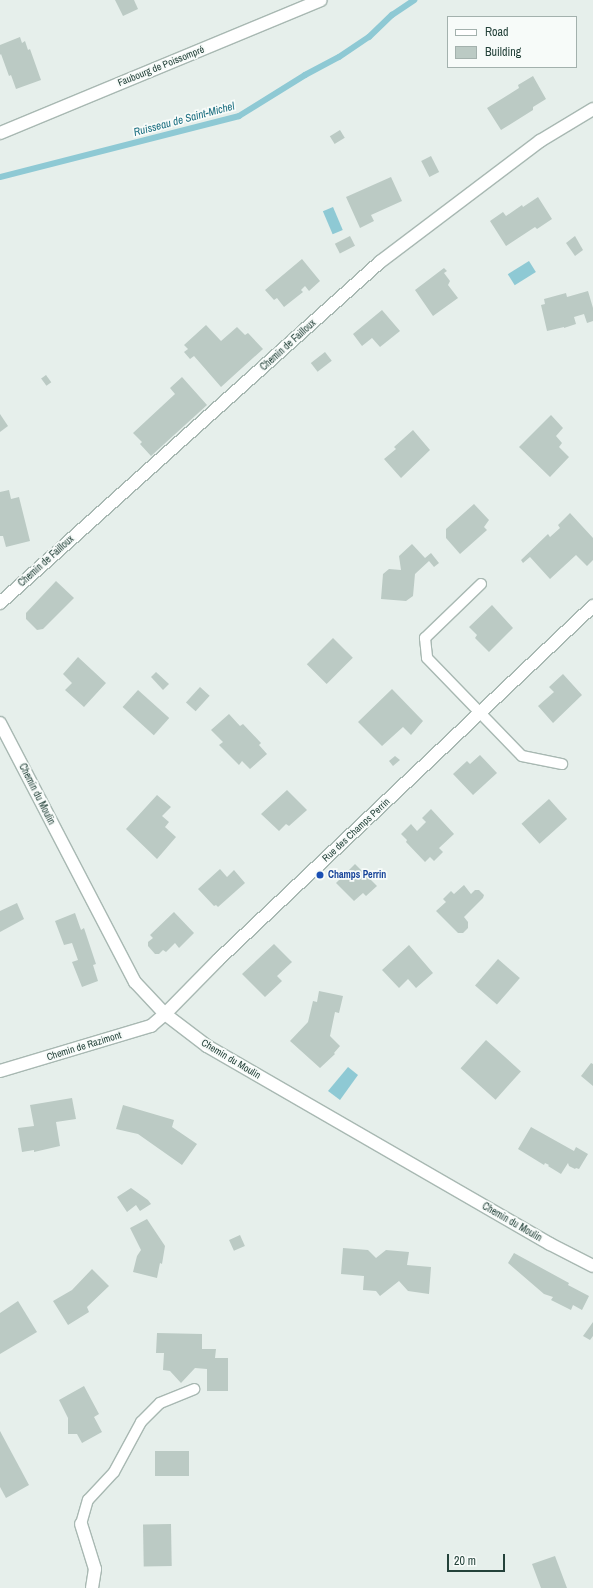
<!DOCTYPE html>
<html>
<head>
<meta charset="utf-8">
<style>
  body { margin:0 }
  #map { position:relative; width:593px; height:1588px; overflow:hidden; background:#e6efeb; font-family:"Archivo Narrow",sans-serif }
  div>[style] { position:absolute }
  .water>* { inset:0; background:#8ec9d4; transform-origin:0 0 }
  .stream>* { height:6px; margin:-3px; padding:0 3px; transform-origin:3px; border-radius:3px; background:#8ec9d4 }
  .building>* { inset:0; background:#bbcac4; transform-origin:0 0 }
  .roads { filter:drop-shadow(1px 0 #a8b8b2) drop-shadow(-1px 0 #a8b8b2) drop-shadow(0 1px #a8b8b2) drop-shadow(0 -1px #a8b8b2) }
  .service>* { height:10px; margin:-5px; padding:0 5px; transform-origin:5px; border-radius:5px; background:#fff }
  .minor>* { height:12px; margin:-6px; padding:0 6px; transform-origin:6px; border-radius:6px; background:#fff }
  .secondary>* { height:12px; margin:-6px; padding:0 6px; transform-origin:6px; border-radius:6px; background:#fff }
  .dots>* { width:11px; height:11px; translate:-50% -50%; box-sizing:border-box; border:2px solid #f7fbf9; border-radius:50% }
  span { translate:-50% -50%; white-space:nowrap; text-align:center; line-height:1.15; -webkit-text-stroke:3.5px #f7fbf9; paint-order:stroke }
  .street-label { font-size:10px; color:#24423a }
  .transit-label { font-size:10px; color:#164399; font-weight:700 }
  .left { translate:0 -50%; text-align:left }
  .water-label { font-size:11px; color:#1c6f80; font-style:italic }
  .legend { position:absolute; left:447px; top:16px; width:130px; height:52px; box-sizing:border-box; background:#f7fbf9; border:1px solid #a3b1ad; margin:0; padding:5px 7px; list-style:none; font-size:12px; color:#24423a }
  .legend li { display:flex; align-items:center; gap:8px; height:20px }
  .legend b { width:20px; border:1px solid #a3b1ad }
  .scale { position:absolute; left:447px; top:1554px; width:58px; height:18px; box-sizing:border-box; border:2px solid #24423a; border-top:0; padding-left:5px; font-size:12px; line-height:14px; white-space:nowrap; color:#24423a; -webkit-text-stroke:3px #f7fbf9; paint-order:stroke }
</style>
</head>
<body>
<div id="map">
  <div class="water">
    <i style="left:333px;top:207px;width:25px;height:11px;rotate:67deg"></i>
    <i style="left:529px;top:261px;width:13px;height:25px;rotate:58deg"></i>
    <i style="clip-path:polygon(348px 1067px,358px 1075px,340px 1100px,328px 1091px)"></i>
  </div>
  <div class="stream">
    <i style="left:0;top:177px;width:247px;rotate:-14.3deg"></i>
    <i style="left:239px;top:116px;width:78px;rotate:-31.8deg"></i>
    <i style="left:305px;top:75px;width:38px;rotate:-28deg"></i>
    <i style="left:339px;top:57px;width:36px;rotate:-34deg"></i>
    <i style="left:369px;top:37px;width:32px;rotate:-44deg"></i>
    <i style="left:392px;top:15px;width:27px;rotate:-34deg"></i>
  </div>
  <div class="building">
    <i style="clip-path:polygon(115px 0,134px 0,138px 9px,123px 16px)"></i>
    <i style="clip-path:polygon(20px 37px,22px 43px,25px 41px,28px 50px,30px 49px,41px 80px,16px 89px,11px 75px,9px 76px,1px 54px,0 55px,0 45px)"></i>
    <i style="clip-path:polygon(533px 76px,546px 99px,533px 107px,533px 110px,501px 130px,487px 108px,519px 88px,518px 85px)"></i>
    <i style="left:340px;top:130px;width:9px;height:12px;rotate:58deg"></i>
    <i style="left:431px;top:156px;width:18px;height:11px;rotate:63deg"></i>
    <i style="clip-path:polygon(391px 177px,402px 201px,371px 215px,374px 221px,360px 228px,346px 197px)"></i>
    <i style="clip-path:polygon(538px 197px,552px 219px,537px 229px,535px 227px,506px 246px,490px 221px,503px 212px,506px 216px,522px 205px,523px 207px)"></i>
    <i style="left:350px;top:236px;width:11px;height:17px;rotate:63deg"></i>
    <i style="clip-path:polygon(575px 236px,583px 250px,575px 256px,566px 243px)"></i>
    <i style="clip-path:polygon(302px 259px,320px 281px,309px 291px,305px 286px,301px 290px,303px 292px,284px 307px,277px 298px,274px 300px,265px 290px)"></i>
    <i style="clip-path:polygon(444px 268px,447px 271px,444px 273px,450px 281px,448px 285px,458px 298px,433px 316px,415px 290px)"></i>
    <i style="clip-path:polygon(588px 291px,593px 308px,593px 321px,587px 323px,584px 314px,574px 317px,576px 324px,564px 328px,564px 327px,547px 331px,541px 305px,545px 304px,544px 299px,566px 293px,567px 297px)"></i>
    <i style="clip-path:polygon(382px 310px,400px 331px,380px 347px,372px 338px,362px 346px,353px 334px)"></i>
    <i style="clip-path:polygon(206px 325px,221px 341px,237px 327px,245px 335px,248px 333px,263px 349px,221px 387px,194px 356px,190px 359px,184px 352px,188px 349px,184px 345px)"></i>
    <i style="left:325px;top:352px;width:11px;height:18px;rotate:52deg"></i>
    <i style="left:46px;top:375px;width:9px;height:6px;rotate:54deg"></i>
    <i style="clip-path:polygon(182px 377px,207px 405px,151px 456px,140px 444px,142px 442px,133px 433px,175px 394px,170px 388px)"></i>
    <i style="clip-path:polygon(0 414px,8px 426px,0 432px)"></i>
    <i style="clip-path:polygon(551px 415px,563px 428px,556px 436px,562px 443px,559px 447px,569px 457px,550px 477px,519px 447px)"></i>
    <i style="clip-path:polygon(413px 430px,430px 450px,401px 478px,384px 459px,396px 449px,394px 447px)"></i>
    <i style="clip-path:polygon(9px 490px,11px 499px,19px 497px,30px 541px,6px 547px,3px 536px,0 536px,0 492px)"></i>
    <i style="clip-path:polygon(474px 504px,489px 520px,484px 527px,487px 530px,460px 554px,446px 538px,446px 529px)"></i>
    <i style="clip-path:polygon(570px 513px,593px 538px,593px 560px,587px 566px,576px 555px,550px 579px,530px 557px,523px 563px,521px 560px,548px 534px,550px 537px,560px 528px,558px 525px)"></i>
    <i style="clip-path:polygon(412px 544px,425px 558px,431px 553px,439px 563px,434px 567px,429px 561px,415px 574px,413px 596px,406px 601px,381px 599px,383px 574px,389px 569px,401px 570px,399px 556px)"></i>
    <i style="clip-path:polygon(56px 581px,74px 598px,43px 629px,37px 630px,26px 619px,26px 613px)"></i>
    <i style="clip-path:polygon(492px 605px,513px 628px,489px 652px,475px 638px,477px 635px,469px 627px)"></i>
    <i style="left:333px;top:638px;width:28px;height:37px;rotate:45deg"></i>
    <i style="clip-path:polygon(78px 657px,106px 683px,84px 707px,65px 690px,72px 683px,63px 674px)"></i>
    <i style="clip-path:polygon(156px 672px,169px 684px,163px 690px,151px 677px)"></i>
    <i style="clip-path:polygon(563px 674px,582px 695px,553px 723px,538px 706px,554px 692px,549px 687px)"></i>
    <i style="left:200px;top:687px;width:13px;height:21px;rotate:42deg"></i>
    <i style="clip-path:polygon(392px 689px,423px 721px,411px 735px,403px 727px,382px 746px,358px 722px)"></i>
    <i style="left:138px;top:690px;width:42px;height:23px;rotate:42deg"></i>
    <i style="clip-path:polygon(229px 714px,240px 726px,243px 724px,261px 743px,259px 745px,267px 754px,250px 769px,242px 761px,239px 765px,219px 745px,223px 742px,211px 730px)"></i>
    <i style="clip-path:polygon(480px 755px,497px 773px,473px 795px,453px 774px,467px 761px,470px 764px)"></i>
    <i style="clip-path:polygon(395px 756px,400px 760px,393px 766px,389px 761px)"></i>
    <i style="clip-path:polygon(287px 790px,307px 810px,289px 826px,286px 824px,279px 831px,261px 814px)"></i>
    <i style="clip-path:polygon(157px 795px,171px 807px,162px 816px,169px 822px,165px 827px,176px 837px,157px 859px,126px 829px)"></i>
    <i style="left:549px;top:799px;width:27px;height:37px;rotate:48deg"></i>
    <i style="clip-path:polygon(431px 809px,454px 834px,439px 848px,443px 852px,434px 861px,430px 857px,425px 862px,406px 842px,407px 840px,401px 834px,411px 824px,417px 831px,426px 822px,422px 818px)"></i>
    <i style="clip-path:polygon(355px 864px,377px 886px,366px 896px,363px 893px,354px 901px,336px 883px)"></i>
    <i style="clip-path:polygon(220px 869px,227px 877px,234px 870px,245px 883px,218px 907px,216px 905px,214px 906px,198px 889px)"></i>
    <i style="clip-path:polygon(464px 885px,471px 894px,475px 890px,479px 890px,484px 895px,483px 898px,464px 917px,468px 922px,468px 928px,463px 933px,458px 933px,436px 911px,446px 902px,443px 899px,451px 891px,454px 894px)"></i>
    <i style="clip-path:polygon(17px 903px,24px 919px,0 932px,0 911px)"></i>
    <i style="clip-path:polygon(174px 912px,194px 933px,179px 948px,175px 943px,166px 952px,163px 950px,159px 954px,155px 954px,148px 946px,148px 942px,153px 938px,150px 935px)"></i>
    <i style="clip-path:polygon(75px 913px,81px 930px,84px 928px,96px 964px,93px 965px,98px 981px,82px 987px,72px 962px,78px 960px,72px 943px,64px 945px,55px 921px)"></i>
    <i style="clip-path:polygon(274px 944px,292px 962px,277px 976px,282px 981px,265px 997px,242px 974px)"></i>
    <i style="clip-path:polygon(409px 945px,433px 973px,416px 988px,408px 979px,399px 988px,382px 970px)"></i>
    <i style="left:498px;top:959px;width:29px;height:35px;rotate:41deg"></i>
    <i style="clip-path:polygon(319px 991px,343px 996px,339px 1013px,335px 1012px,330px 1036px,340px 1046px,334px 1053px,335px 1054px,320px 1068px,290px 1041px,308px 1022px,313px 1001px,317px 1002px)"></i>
    <i style="left:486px;top:1040px;width:47px;height:38px;rotate:42deg"></i>
    <i style="clip-path:polygon(591px 1063px,593px 1064px,593px 1086px,581px 1076px)"></i>
    <i style="clip-path:polygon(72px 1098px,76px 1119px,56px 1122px,60px 1146px,34px 1152px,34px 1150px,22px 1152px,18px 1128px,34px 1126px,30px 1105px)"></i>
    <i style="clip-path:polygon(123px 1105px,174px 1120px,172px 1127px,197px 1144px,182px 1165px,138px 1134px,116px 1129px)"></i>
    <i style="clip-path:polygon(531px 1127px,574px 1151px,576px 1147px,588px 1154px,579px 1169px,576px 1168px,575px 1169px,569px 1166px,568px 1163px,561px 1174px,548px 1166px,549px 1165px,545px 1163px,544px 1165px,518px 1149px)"></i>
    <i style="clip-path:polygon(131px 1188px,148px 1200px,151px 1204px,140px 1211px,136px 1205px,127px 1212px,117px 1197px)"></i>
    <i style="clip-path:polygon(147px 1219px,165px 1246px,162px 1264px,160px 1263px,157px 1278px,133px 1272px,137px 1256px,141px 1250px,130px 1228px)"></i>
    <i style="left:240px;top:1235px;width:12px;height:12px;rotate:66deg"></i>
    <i style="clip-path:polygon(343px 1248px,368px 1250px,376px 1258px,386px 1250px,409px 1252px,407px 1265px,431px 1267px,429px 1294px,408px 1291px,399px 1281px,380px 1296px,376px 1291px,363px 1290px,364px 1276px,341px 1274px)"></i>
    <i style="clip-path:polygon(514px 1253px,569px 1283px,568px 1285px,589px 1296px,582px 1310px,573px 1305px,571px 1310px,551px 1300px,553px 1297px,544px 1294px,508px 1263px)"></i>
    <i style="clip-path:polygon(92px 1269px,109px 1286px,87px 1307px,89px 1312px,68px 1325px,53px 1301px,72px 1290px)"></i>
    <i style="clip-path:polygon(18px 1301px,37px 1332px,0 1354px,0 1313px)"></i>
    <i style="clip-path:polygon(593px 1322px,593px 1336px,590px 1340px,583px 1336px)"></i>
    <i style="clip-path:polygon(157px 1333px,202px 1334px,202px 1349px,216px 1349px,215px 1358px,228px 1358px,228px 1391px,207px 1391px,207px 1369px,195px 1368px,181px 1383px,170px 1371px,163px 1370px,164px 1353px,156px 1353px)"></i>
    <i style="clip-path:polygon(84px 1386px,99px 1414px,94px 1417px,102px 1432px,82px 1443px,77px 1434px,68px 1434px,68px 1418px,59px 1400px)"></i>
    <i style="clip-path:polygon(0 1431px,29px 1485px,6px 1498px,0 1487px)"></i>
    <i style="left:155px;top:1451px;width:34px;height:25px"></i>
    <i style="left:171px;top:1524px;width:42px;height:28px;rotate:89deg"></i>
    <i style="clip-path:polygon(555px 1556px,567px 1588px,541px 1588px,532px 1564px)"></i>
  </div>
  <div class="roads">
    <div class="service">
      <i style="left:481px;top:584px;width:78px;rotate:136deg"></i>
      <i style="left:425px;top:638px;width:20px;rotate:84deg"></i>
      <i style="left:427px;top:658px;width:136px;rotate:45.9deg"></i>
      <i style="left:522px;top:756px;width:41px;rotate:11.3deg"></i>
      <i style="left:81px;top:1524px;width:25px;rotate:-74deg"></i>
      <i style="left:88px;top:1500px;width:38px;rotate:-47deg"></i>
      <i style="left:114px;top:1472px;width:57px;rotate:-61.6deg"></i>
      <i style="left:141px;top:1422px;width:27px;rotate:-45deg"></i>
      <i style="left:160px;top:1403px;width:37px;rotate:-22deg"></i>
    </div>
    <div class="minor">
      <i style="left:0;top:603px;width:511px;rotate:-41.9deg"></i>
      <i style="left:380px;top:262px;width:201px;rotate:-37.1deg"></i>
      <i style="left:540px;top:141px;width:62px;rotate:-31.1deg"></i>
      <i style="left:0;top:723px;width:292px;rotate:62.5deg"></i>
      <i style="left:135px;top:982px;width:44px;rotate:46.8deg"></i>
      <i style="left:165px;top:1014px;width:53px;rotate:37.3deg"></i>
      <i style="left:207px;top:1046px;width:396px;rotate:30deg"></i>
      <i style="left:550px;top:1244px;width:48px;rotate:27.1deg"></i>
      <i style="left:0;top:1071px;width:158px;rotate:-16.6deg"></i>
      <i style="left:151px;top:1026px;width:18px;rotate:-41deg"></i>
      <i style="left:165px;top:1014px;width:76px;rotate:-45.5deg"></i>
      <i style="left:218px;top:960px;width:516px;rotate:-43.35deg"></i>
      <i style="left:81px;top:1524px;width:47px;rotate:72.7deg"></i>
      <i style="left:95px;top:1569px;width:19px;rotate:99deg"></i>
    </div>
    <div class="secondary">
      <i style="left:0;top:133px;width:347px;rotate:-22.5deg"></i>
    </div>
  </div>
  <div class="dots">
    <i style="left:320px;top:875px;background:#1a4fb4"></i>
  </div>
  <div class="street-label">
    <span style="left:161px;top:66px;rotate:-22deg">Faubourg de Poissompré</span>
    <span style="left:288px;top:345px;rotate:-42deg">Chemin de Failloux</span>
    <span style="left:46px;top:561px;rotate:-42deg">Chemin de Failloux</span>
    <span style="left:37px;top:794px;rotate:63deg">Chemin du Moulin</span>
    <span style="left:356px;top:830px;rotate:-43deg">Rue des Champs Perrin</span>
    <span style="left:84px;top:1046px;rotate:-17deg">Chemin de Razimont</span>
    <span style="left:231px;top:1059px;rotate:31deg">Chemin du Moulin</span>
    <span style="left:512px;top:1222px;rotate:30deg">Chemin du Moulin</span>
  </div>
  <div class="transit-label">
    <span class="left" style="left:328px;top:875px">Champs Perrin</span>
  </div>
  <div class="water-label">
    <span style="left:184px;top:119px;rotate:-15deg">Ruisseau de Saint-Michel</span>
  </div>
  <ul class="legend">
  <li><b style="height:5px;background:#fff"></b>Road</li>
  <li><b style="height:11px;background:#bbcac4"></b>Building</li>
  </ul>
  <div class="scale">20 m</div>
</div>
</body>
</html>
